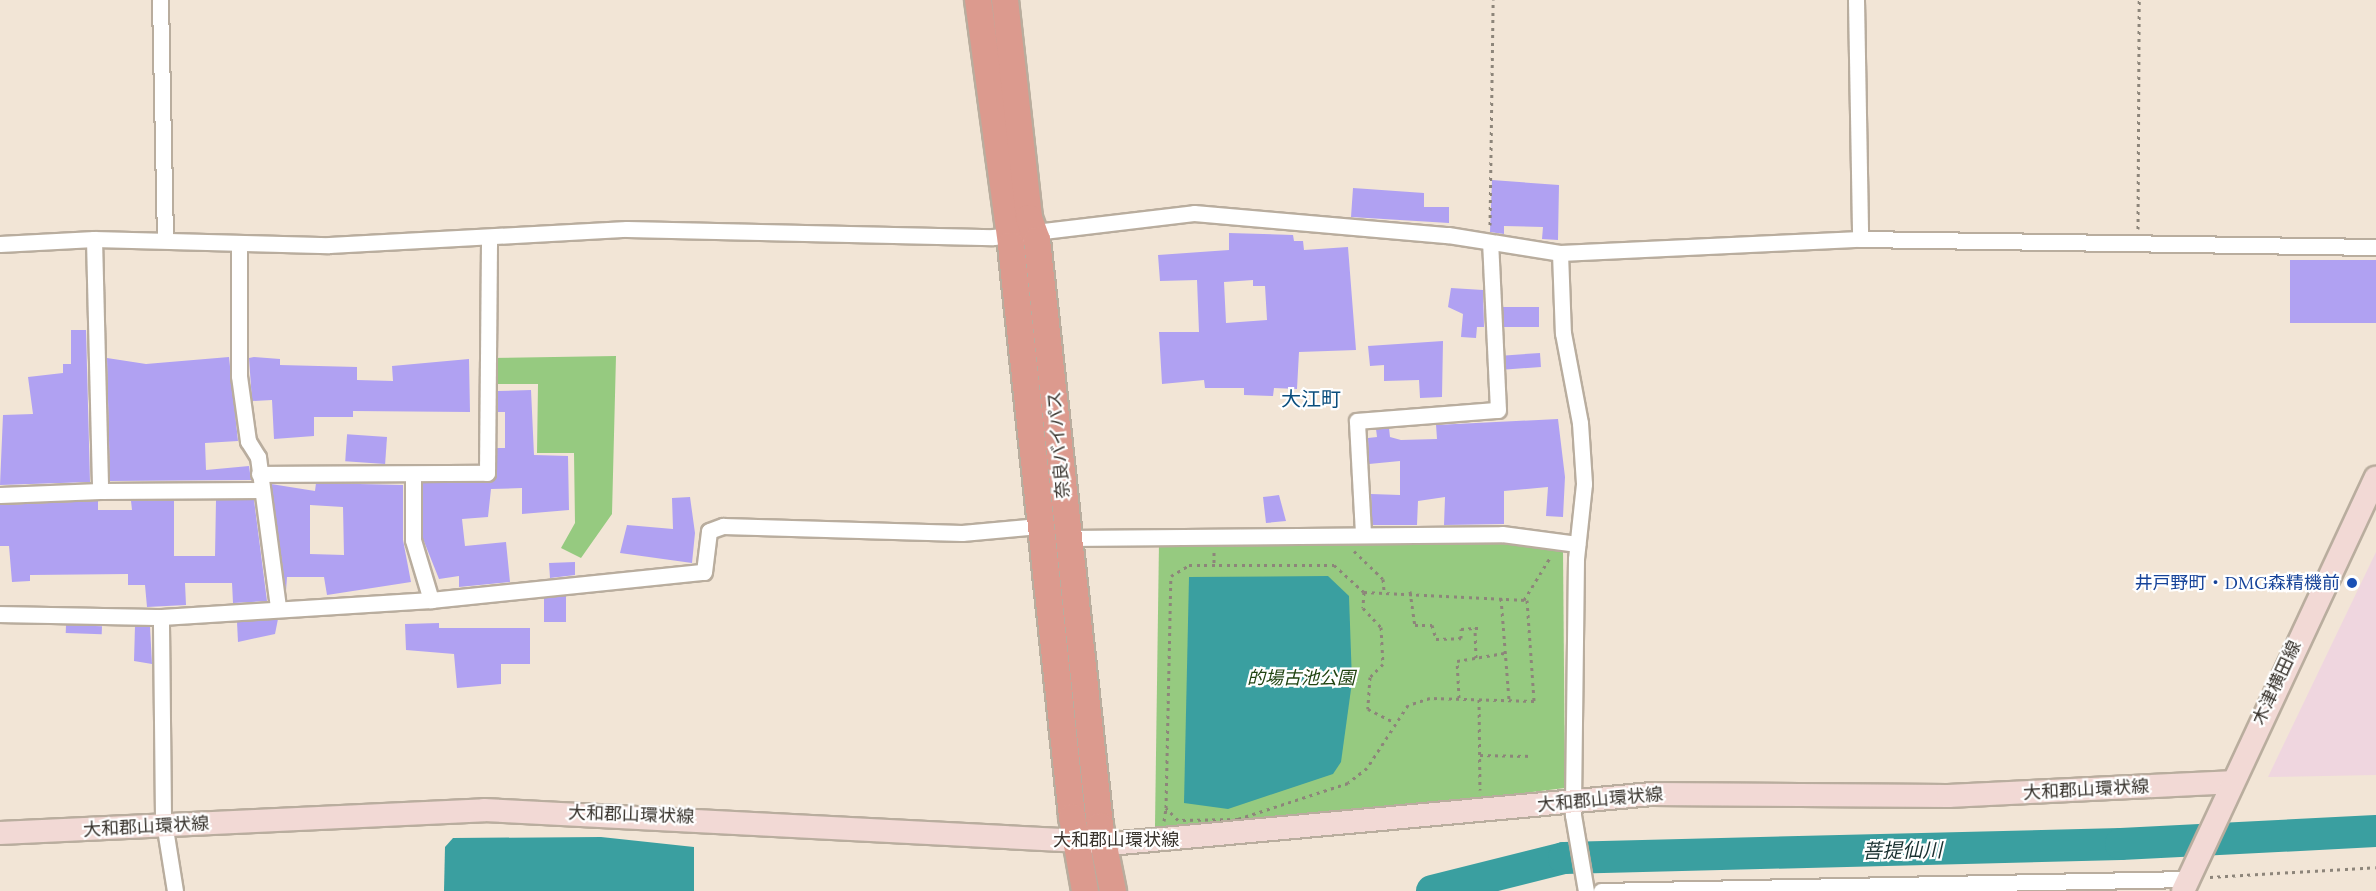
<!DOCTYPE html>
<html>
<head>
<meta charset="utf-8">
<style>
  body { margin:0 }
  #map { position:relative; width:2376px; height:891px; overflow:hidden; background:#f2e5d6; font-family:Lora,"Noto Sans JP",serif }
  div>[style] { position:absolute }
  .industrial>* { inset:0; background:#efd6df }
  .green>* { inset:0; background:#96ca80 }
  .water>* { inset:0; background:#3a9fa0 }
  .river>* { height:32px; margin:-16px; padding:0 16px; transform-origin:16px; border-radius:16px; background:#3a9fa0 }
  .building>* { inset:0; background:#b0a1f2; transform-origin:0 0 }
  .path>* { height:3px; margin-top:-1.5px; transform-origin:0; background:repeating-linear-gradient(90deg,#8d857a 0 3px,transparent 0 7.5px) }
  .roads { filter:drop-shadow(2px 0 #b9ad9e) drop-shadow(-2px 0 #b9ad9e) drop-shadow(0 2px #b9ad9e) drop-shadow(0 -2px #b9ad9e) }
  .minor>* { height:15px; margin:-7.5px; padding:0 7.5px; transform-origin:7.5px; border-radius:7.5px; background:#fff }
  .secondary>* { height:22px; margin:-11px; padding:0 11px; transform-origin:11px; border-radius:11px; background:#f2d9d5 }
  .trunk>* { height:26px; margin:-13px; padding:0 13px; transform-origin:13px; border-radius:13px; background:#dc9a8e }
  .dots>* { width:16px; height:16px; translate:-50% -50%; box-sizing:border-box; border:3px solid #fff; border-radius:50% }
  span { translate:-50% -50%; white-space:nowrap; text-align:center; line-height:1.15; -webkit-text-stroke:4.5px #fff; paint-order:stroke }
  .street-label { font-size:18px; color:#38332d }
  .transit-label { font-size:18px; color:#164399 }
  .right { translate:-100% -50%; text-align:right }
  .park-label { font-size:18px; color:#214310; font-style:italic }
  .neighbourhood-label { font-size:20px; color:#094d7c }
  .water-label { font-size:20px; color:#1a3131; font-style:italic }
</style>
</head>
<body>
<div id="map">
  <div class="industrial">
    <i style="clip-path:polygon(2376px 552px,2376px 775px,2268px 777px)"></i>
  </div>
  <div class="green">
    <i style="clip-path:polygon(616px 356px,612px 514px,581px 558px,561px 548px,575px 523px,574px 453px,537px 453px,538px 384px,488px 384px,488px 358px)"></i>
    <i style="clip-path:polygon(1504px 540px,1563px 551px,1565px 788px,1220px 830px,1155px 826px,1159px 542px)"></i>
  </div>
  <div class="water">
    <i style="clip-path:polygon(1328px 576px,1349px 596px,1352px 682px,1341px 762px,1333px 774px,1228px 809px,1184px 803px,1189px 577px)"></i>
    <i style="clip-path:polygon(601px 837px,694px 847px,694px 891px,444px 891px,445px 847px,453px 838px)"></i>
  </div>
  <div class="river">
    <i style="left:1432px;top:891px;width:136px;rotate:-14deg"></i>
    <i style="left:1564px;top:858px;width:557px;rotate:-1.44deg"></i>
    <i style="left:2121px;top:844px;width:255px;rotate:-2.9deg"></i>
  </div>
  <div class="building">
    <i style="clip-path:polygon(1492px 180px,1559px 185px,1558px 240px,1542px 239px,1543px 227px,1504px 226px,1504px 234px,1490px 232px)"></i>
    <i style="clip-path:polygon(1353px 188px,1424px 193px,1424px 207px,1449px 207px,1449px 223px,1351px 217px)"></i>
    <i style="clip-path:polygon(evenodd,1229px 233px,1293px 235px,1294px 241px,1303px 241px,1304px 250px,1348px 247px,1356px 350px,1299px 352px,1297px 389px,1274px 388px,1273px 396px,1244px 395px,1244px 388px,1205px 388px,1204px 380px,1162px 384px,1159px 332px,1199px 332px,1197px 280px,1160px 281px,1158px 255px,1229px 250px,1229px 233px,1253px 280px,1253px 286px,1265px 286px,1267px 320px,1226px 323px,1224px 282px,1253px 280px)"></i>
    <i style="left:2290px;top:260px;width:86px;height:63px"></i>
    <i style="clip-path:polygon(1451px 288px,1483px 290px,1484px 327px,1477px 327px,1476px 338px,1461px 337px,1463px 314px,1448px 307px)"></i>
    <i style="left:1503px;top:307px;width:36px;height:20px"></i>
    <i style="clip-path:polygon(71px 330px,86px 330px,90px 482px,0 485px,3px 415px,33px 414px,28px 377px,63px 373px,63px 364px,71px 364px)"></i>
    <i style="clip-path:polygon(1443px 341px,1442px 397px,1420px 398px,1419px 380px,1384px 381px,1384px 365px,1370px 366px,1368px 346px)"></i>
    <i style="left:1540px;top:353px;width:14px;height:35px;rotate:86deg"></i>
    <i style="clip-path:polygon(229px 357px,238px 441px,205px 443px,206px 470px,249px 466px,251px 480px,110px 481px,107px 358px,146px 364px)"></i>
    <i style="clip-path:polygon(254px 357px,280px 359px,280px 365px,357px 367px,357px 380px,393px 381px,392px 366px,469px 359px,470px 412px,353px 411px,353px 417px,314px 417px,314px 436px,274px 439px,272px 400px,252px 401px,249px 358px)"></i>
    <i style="clip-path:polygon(531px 390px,534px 455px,568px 456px,569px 510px,522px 514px,522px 488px,491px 489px,488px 517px,462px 519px,465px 546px,506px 542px,510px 582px,459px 587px,459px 576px,439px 579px,423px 539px,423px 483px,492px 481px,497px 448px,505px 448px,505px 412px,498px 412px,498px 391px)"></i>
    <i style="clip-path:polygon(1558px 419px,1565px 477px,1563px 517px,1546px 516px,1548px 487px,1504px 491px,1504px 524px,1444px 525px,1445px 497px,1418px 501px,1417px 525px,1372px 525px,1371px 494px,1400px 495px,1400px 461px,1369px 464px,1368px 438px,1377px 437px,1376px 429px,1389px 428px,1390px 437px,1401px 440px,1437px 439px,1436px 425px)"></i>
    <i style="left:387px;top:437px;width:27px;height:40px;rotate:94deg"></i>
    <i style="clip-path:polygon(evenodd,316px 483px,403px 485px,403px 540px,411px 582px,327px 595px,324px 577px,287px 577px,286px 591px,271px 484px,315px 491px,316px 483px,310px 505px,343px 507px,344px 555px,310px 554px,310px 505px)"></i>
    <i style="clip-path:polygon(1279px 495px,1286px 521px,1266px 523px,1263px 497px)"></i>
    <i style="clip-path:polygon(690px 497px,695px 533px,692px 563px,620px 553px,627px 525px,673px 529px,672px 498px)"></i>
    <i style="clip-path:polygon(174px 500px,174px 556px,215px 556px,216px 500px,254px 500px,267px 601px,233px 603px,232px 583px,185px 583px,186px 605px,147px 607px,145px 585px,128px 585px,128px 574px,30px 575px,30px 581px,12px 582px,9px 546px,0 546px,0 505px,98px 501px,98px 510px,132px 510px,131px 501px)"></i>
    <i style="clip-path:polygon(575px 562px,575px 575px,550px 578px,549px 563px)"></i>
    <i style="left:566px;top:596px;width:26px;height:22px;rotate:90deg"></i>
    <i style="clip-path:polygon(278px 619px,275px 634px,238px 642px,237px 622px)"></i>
    <i style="clip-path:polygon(439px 623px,439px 628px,530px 628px,530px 664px,501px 664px,501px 684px,457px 688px,454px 654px,406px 650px,405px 624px)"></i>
    <i style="left:66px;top:625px;width:36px;height:8px;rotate:2deg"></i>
    <i style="clip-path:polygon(135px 626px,150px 627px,152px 664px,134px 661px)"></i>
  </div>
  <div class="path">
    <i style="left:1490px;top:225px;width:225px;rotate:-89.2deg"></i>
    <i style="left:2138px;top:229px;width:229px;rotate:-89.7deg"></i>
    <i style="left:1354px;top:551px;width:40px;rotate:44deg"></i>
    <i style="left:1383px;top:579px;width:12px;rotate:85deg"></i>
    <i style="left:1214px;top:552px;width:13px;rotate:90deg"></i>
    <i style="left:1189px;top:565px;width:145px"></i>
    <i style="left:1334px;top:565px;width:40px;rotate:42deg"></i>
    <i style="left:1364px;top:592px;width:163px;rotate:2.8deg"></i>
    <i style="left:1527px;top:600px;width:101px;rotate:86deg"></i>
    <i style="left:1534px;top:701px;width:104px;rotate:-178.3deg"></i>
    <i style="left:1430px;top:698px;width:23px;rotate:162deg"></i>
    <i style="left:1408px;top:705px;width:75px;rotate:123.1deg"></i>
    <i style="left:1367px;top:768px;width:24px;rotate:142deg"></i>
    <i style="left:1348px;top:783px;width:116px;rotate:161.9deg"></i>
    <i style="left:1238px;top:819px;width:60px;rotate:179deg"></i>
    <i style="left:1178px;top:820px;width:17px;rotate:-135deg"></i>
    <i style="left:1166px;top:808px;width:232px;rotate:-88.8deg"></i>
    <i style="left:1171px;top:576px;width:21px;rotate:-31deg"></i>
    <i style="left:1410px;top:591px;width:34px;rotate:82deg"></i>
    <i style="left:1415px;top:625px;width:17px"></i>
    <i style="left:1432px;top:625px;width:15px;rotate:74deg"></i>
    <i style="left:1436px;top:639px;width:25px;rotate:-2deg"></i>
    <i style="left:1461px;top:638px;width:9px;rotate:-90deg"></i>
    <i style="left:1461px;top:629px;width:14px;rotate:-4deg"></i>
    <i style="left:1364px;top:592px;width:16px;rotate:94deg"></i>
    <i style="left:1363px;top:608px;width:26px;rotate:47deg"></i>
    <i style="left:1381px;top:627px;width:37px;rotate:87deg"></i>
    <i style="left:1383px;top:664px;width:18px;rotate:135deg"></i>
    <i style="left:1370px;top:677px;width:32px;rotate:94deg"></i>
    <i style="left:1368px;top:709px;width:29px;rotate:27deg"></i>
    <i style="left:1501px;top:598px;width:102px;rotate:85.5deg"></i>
    <i style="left:1524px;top:600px;width:52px;rotate:-58.5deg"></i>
    <i style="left:1476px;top:658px;width:30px;rotate:-92deg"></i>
    <i style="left:1475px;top:628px;width:7px"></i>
    <i style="left:1459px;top:698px;width:37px;rotate:-93deg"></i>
    <i style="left:1457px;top:661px;width:48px;rotate:-9.7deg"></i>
    <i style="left:1479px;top:699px;width:91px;rotate:89.4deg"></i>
    <i style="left:1480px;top:755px;width:52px;rotate:1.1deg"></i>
    <i style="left:1164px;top:821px;width:13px;rotate:-81deg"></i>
    <i style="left:2210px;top:877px;width:166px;rotate:-3.4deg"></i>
  </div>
  <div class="roads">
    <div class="minor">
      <i style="left:160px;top:0;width:240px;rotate:88.8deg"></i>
      <i style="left:1856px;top:0;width:239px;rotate:89deg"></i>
      <i style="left:94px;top:239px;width:252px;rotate:88.6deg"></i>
      <i style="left:100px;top:491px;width:161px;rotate:-0.4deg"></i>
      <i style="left:0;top:244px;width:94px;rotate:-3deg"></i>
      <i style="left:94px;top:239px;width:235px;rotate:1.5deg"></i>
      <i style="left:329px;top:245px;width:298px;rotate:-3.1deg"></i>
      <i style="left:627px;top:229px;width:366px;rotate:1.3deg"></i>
      <i style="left:993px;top:237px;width:202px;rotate:-6.8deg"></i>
      <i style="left:1194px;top:213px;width:255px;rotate:5deg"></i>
      <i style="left:1448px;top:235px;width:113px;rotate:9.1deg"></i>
      <i style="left:1560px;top:253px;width:300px;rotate:-2.7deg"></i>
      <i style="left:1860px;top:239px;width:516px;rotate:0.89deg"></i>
      <i style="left:239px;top:244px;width:132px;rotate:90deg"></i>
      <i style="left:239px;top:376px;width:66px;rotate:82.1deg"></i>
      <i style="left:248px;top:441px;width:19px;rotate:58deg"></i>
      <i style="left:258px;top:457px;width:150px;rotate:82.4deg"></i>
      <i style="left:1560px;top:253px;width:80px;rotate:87.9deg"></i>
      <i style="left:1563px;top:333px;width:92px;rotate:79.3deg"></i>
      <i style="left:1580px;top:423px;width:61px;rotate:86.2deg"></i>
      <i style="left:1584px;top:484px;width:75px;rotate:96.1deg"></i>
      <i style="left:1576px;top:559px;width:256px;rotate:90.7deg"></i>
      <i style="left:1573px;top:815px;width:77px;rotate:80.3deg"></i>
      <i style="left:259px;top:474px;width:228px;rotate:-0.3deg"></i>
      <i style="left:487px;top:473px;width:236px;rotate:-89.5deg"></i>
      <i style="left:413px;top:474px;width:66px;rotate:90deg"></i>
      <i style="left:413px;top:540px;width:63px;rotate:73.3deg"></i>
      <i style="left:0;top:495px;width:100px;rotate:-2.3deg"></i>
      <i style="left:1363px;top:533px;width:112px;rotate:-93.1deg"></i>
      <i style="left:1357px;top:421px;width:141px;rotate:-4.5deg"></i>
      <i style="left:1498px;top:410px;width:168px;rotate:-92.7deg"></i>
      <i style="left:1067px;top:538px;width:435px;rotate:-0.5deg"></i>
      <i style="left:1502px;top:534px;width:76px;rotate:7.6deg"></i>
      <i style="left:0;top:614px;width:161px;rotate:1.1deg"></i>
      <i style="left:175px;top:891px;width:76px;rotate:-99.1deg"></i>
      <i style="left:163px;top:816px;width:199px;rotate:-90.6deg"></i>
      <i style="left:161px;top:617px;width:271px;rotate:-3.6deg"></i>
      <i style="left:431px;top:600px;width:274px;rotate:-5.9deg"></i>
      <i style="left:704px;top:572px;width:41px;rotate:-83deg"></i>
      <i style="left:709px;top:531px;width:15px;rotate:-20deg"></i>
      <i style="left:723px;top:526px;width:239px;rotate:1.7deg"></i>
      <i style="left:962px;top:533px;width:77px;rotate:-5.2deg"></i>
      <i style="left:1601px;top:891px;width:587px;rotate:-1.17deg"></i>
    </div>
    <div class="secondary">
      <i style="left:0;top:833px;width:485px;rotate:-2.7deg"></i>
      <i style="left:484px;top:810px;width:637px;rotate:2.97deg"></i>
      <i style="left:1120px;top:843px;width:534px;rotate:-5.26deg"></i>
      <i style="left:1652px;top:794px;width:296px;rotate:0.4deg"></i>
      <i style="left:1948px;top:796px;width:283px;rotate:-2.8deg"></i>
      <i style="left:2183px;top:891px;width:456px;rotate:-65deg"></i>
    </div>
    <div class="trunk">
      <i style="left:978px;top:0;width:247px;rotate:82.3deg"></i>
      <i style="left:1011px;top:245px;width:575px;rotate:83.91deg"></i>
      <i style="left:1072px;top:817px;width:75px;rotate:80deg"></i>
      <i style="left:1005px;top:0;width:219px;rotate:83.7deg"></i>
      <i style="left:1029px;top:218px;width:23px;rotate:70deg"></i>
      <i style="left:1037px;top:240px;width:589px;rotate:83.86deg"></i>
      <i style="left:1100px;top:826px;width:66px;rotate:78.7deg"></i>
    </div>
  </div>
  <div class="dots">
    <i style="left:2352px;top:583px;background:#1a4fb4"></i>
  </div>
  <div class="street-label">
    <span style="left:1059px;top:445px;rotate:-95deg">奈良バイパス</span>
    <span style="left:2277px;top:683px;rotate:-65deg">木津横田線</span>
    <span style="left:2086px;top:790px;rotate:-3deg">大和郡山環状線</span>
    <span style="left:1600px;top:800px;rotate:-5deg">大和郡山環状線</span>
    <span style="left:631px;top:815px;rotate:2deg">大和郡山環状線</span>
    <span style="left:146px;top:827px;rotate:-3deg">大和郡山環状線</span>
    <span style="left:1116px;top:840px">大和郡山環状線</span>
  </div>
  <div class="transit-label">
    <span class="right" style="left:2340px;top:583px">井戸野町・DMG森精機前</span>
  </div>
  <div class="park-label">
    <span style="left:1301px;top:678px">的場古池公園</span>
  </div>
  <div class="neighbourhood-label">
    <span style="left:1311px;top:398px">大江町</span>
  </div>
  <div class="water-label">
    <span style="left:1902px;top:850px;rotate:-1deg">菩提仙川</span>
  </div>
</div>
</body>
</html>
